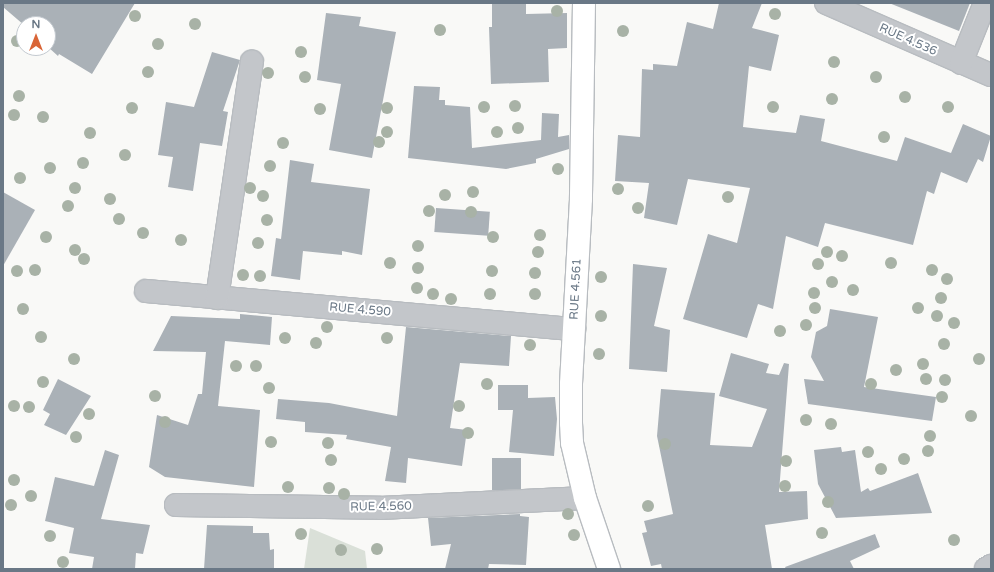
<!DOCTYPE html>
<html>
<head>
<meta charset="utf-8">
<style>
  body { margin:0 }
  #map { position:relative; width:994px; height:572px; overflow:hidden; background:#f9f9f7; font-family:"Varela Round",sans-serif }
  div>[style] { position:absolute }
  .green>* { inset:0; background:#dae0d8 }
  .building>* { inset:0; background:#aab1b7; transform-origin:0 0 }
  .roads { filter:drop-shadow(1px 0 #b8bcc0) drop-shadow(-1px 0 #b8bcc0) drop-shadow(0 1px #b8bcc0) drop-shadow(0 -1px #b8bcc0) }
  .minor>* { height:22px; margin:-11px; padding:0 11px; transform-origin:11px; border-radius:11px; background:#c3c6ca }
  .major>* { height:22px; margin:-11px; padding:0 11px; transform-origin:11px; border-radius:11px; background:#fff }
  .trees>* { width:12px; height:12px; margin:-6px; border-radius:50%; background:#a8b2a6 }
  span { translate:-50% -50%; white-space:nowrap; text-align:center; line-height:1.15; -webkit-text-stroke:4px #fff; paint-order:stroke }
  .street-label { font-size:12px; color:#6a7886 }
  .frame { position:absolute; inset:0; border:4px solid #6a7886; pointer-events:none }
  .north { position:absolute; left:16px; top:16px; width:40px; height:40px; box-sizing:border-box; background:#fff; border:1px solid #c3c9cf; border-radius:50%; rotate:0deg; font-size:11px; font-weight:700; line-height:16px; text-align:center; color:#6a7886 }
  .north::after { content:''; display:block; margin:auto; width:14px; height:18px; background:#d96537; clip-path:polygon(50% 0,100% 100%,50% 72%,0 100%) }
</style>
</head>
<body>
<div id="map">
  <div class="green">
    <i style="clip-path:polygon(310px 528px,365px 551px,367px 569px,304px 569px)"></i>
  </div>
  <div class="building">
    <i style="clip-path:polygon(3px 3px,135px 3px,92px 74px,59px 54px,58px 56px,48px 47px,48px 24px,24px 25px,3px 7px)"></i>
    <i style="clip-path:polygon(492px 3px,526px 3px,526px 14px,567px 13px,567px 48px,548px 49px,549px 82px,491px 84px,489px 27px,492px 27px)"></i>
    <i style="clip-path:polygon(719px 3px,762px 3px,752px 28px,779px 35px,771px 71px,749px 66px,743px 127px,796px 133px,800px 115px,825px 119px,821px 141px,897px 161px,905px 137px,951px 153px,963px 124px,991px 136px,983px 162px,978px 159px,967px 183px,941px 172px,934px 194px,927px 191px,913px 245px,825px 223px,818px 247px,786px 236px,773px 309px,758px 304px,747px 338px,683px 319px,708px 234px,737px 243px,750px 188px,688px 179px,677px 225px,644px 218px,649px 183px,615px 181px,618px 135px,640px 137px,642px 69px,653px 70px,653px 64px,677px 66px,687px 22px,713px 29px)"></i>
    <i style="clip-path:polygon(889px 3px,970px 3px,959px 31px)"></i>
    <i style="clip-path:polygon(326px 13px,361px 17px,359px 26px,396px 32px,372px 158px,329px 150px,341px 84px,317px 80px)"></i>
    <i style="clip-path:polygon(212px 52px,240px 60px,223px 111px,228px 112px,222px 146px,200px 143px,193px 191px,168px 187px,173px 157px,158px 155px,166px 102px,194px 107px)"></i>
    <i style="clip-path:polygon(414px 86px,440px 87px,439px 100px,445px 100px,445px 105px,470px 107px,472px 148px,541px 140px,542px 113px,559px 114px,558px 137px,569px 135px,569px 149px,536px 159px,536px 163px,506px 169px,408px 158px)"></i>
    <i style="clip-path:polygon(290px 160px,314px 164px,311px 182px,370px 189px,362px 255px,342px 251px,342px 255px,303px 251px,300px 280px,271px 276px,276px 238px,281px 239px)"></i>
    <i style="clip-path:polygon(3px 192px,35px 210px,3px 266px)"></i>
    <i style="left:436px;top:208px;width:54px;height:24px;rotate:4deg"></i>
    <i style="clip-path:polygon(633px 264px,667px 268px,654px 326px,670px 330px,667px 372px,629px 369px)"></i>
    <i style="clip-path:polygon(830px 309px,878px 317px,864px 387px,936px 397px,932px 421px,808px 404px,804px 379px,824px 381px,811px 357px,816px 332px,827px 326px)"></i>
    <i style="clip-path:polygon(240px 314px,272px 317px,270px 345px,225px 341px,218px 406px,260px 410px,254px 487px,165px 477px,149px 467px,157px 415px,188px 425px,198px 394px,202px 394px,206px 352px,153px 351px,171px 316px,240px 319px)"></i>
    <i style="clip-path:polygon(406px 327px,511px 336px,509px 366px,460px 363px,450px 428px,467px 430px,462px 466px,408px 458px,406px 483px,385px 481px,391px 447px,346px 439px,347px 435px,305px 432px,305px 422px,276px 419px,278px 399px,329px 403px,397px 416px)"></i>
    <i style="clip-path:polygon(731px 353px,769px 364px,766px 373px,779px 375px,784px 363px,789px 364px,779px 492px,807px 491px,808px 519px,765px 525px,772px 569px,662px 569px,661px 564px,651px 566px,642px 533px,647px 532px,644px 521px,673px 514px,657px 436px,661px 389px,715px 393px,710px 445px,752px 447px,767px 409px,719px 396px)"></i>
    <i style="clip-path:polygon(58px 379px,91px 396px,66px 435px,44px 425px,50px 414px,43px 410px)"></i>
    <i style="clip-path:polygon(498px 385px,528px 385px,528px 398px,555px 397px,557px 419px,554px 456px,509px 452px,513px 410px,498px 410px)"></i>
    <i style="clip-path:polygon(841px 447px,842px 452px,855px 450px,861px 492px,868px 488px,870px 491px,918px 473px,932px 513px,836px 518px,818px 484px,814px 450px)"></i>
    <i style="clip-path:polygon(105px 450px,119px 455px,101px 519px,150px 525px,143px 554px,136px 553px,135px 569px,92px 569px,94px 557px,69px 553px,74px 528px,45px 521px,55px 477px,94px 486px)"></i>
    <i style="left:492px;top:458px;width:29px;height:32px"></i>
    <i style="clip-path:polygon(520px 514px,520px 516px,529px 517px,526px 565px,489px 564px,488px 569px,445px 569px,451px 544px,431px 546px,428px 518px)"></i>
    <i style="clip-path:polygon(207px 525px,253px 526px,253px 533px,269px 533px,270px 550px,274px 549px,274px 569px,204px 569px)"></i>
    <i style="clip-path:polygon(875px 534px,880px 547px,850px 561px,854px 569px,786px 569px,785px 567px)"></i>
  </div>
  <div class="roads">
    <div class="minor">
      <i style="left:826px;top:3px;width:180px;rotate:23.6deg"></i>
      <i style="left:961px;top:63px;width:65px;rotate:-68.2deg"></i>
      <i style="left:146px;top:291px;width:430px;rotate:5.1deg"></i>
      <i style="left:217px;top:298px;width:239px;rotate:-81.6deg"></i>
      <i style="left:176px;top:505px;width:204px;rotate:0.8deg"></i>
      <i style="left:380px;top:508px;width:205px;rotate:-2.8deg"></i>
      <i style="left:986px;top:569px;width:6px;rotate:-31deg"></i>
    </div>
    <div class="major">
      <i style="left:584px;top:3px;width:196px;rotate:90.9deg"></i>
      <i style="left:581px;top:199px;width:185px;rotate:93.1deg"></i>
      <i style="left:571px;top:384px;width:39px;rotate:90deg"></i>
      <i style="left:571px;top:423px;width:20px;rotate:87deg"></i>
      <i style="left:572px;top:443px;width:57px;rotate:76.7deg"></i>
      <i style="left:585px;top:498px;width:75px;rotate:71.3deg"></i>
    </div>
  </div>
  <div class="trees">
    <i style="left:557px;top:11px"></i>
    <i style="left:775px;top:14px"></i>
    <i style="left:135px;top:16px"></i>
    <i style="left:195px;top:24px"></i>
    <i style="left:440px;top:30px"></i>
    <i style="left:623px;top:31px"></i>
    <i style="left:17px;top:41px"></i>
    <i style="left:158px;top:44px"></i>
    <i style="left:301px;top:52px"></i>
    <i style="left:834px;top:62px"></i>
    <i style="left:148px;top:72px"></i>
    <i style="left:268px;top:73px"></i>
    <i style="left:305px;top:77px"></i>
    <i style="left:876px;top:77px"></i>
    <i style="left:19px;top:96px"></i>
    <i style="left:905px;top:97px"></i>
    <i style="left:832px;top:99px"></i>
    <i style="left:515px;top:106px"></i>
    <i style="left:484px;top:107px"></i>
    <i style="left:773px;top:107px"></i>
    <i style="left:948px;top:107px"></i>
    <i style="left:132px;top:108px"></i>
    <i style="left:387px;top:108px"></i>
    <i style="left:320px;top:109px"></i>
    <i style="left:14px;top:115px"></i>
    <i style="left:43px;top:117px"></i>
    <i style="left:518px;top:128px"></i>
    <i style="left:387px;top:132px"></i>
    <i style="left:497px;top:132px"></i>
    <i style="left:90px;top:133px"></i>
    <i style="left:884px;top:137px"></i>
    <i style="left:379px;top:142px"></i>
    <i style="left:283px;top:143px"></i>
    <i style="left:125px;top:155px"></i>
    <i style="left:83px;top:163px"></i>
    <i style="left:270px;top:166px"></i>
    <i style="left:50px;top:168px"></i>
    <i style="left:558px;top:169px"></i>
    <i style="left:20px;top:178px"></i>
    <i style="left:75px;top:188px"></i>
    <i style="left:250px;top:188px"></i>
    <i style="left:618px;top:189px"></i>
    <i style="left:473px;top:192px"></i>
    <i style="left:445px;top:195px"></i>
    <i style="left:263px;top:196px"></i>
    <i style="left:728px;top:197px"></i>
    <i style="left:110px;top:199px"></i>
    <i style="left:68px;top:206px"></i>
    <i style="left:638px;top:208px"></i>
    <i style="left:429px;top:211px"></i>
    <i style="left:471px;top:212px"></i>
    <i style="left:119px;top:219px"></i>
    <i style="left:267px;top:220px"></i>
    <i style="left:143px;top:233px"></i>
    <i style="left:540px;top:235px"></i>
    <i style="left:46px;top:237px"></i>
    <i style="left:493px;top:237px"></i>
    <i style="left:181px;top:240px"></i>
    <i style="left:258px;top:243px"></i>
    <i style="left:418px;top:246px"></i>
    <i style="left:75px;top:250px"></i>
    <i style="left:538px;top:252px"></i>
    <i style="left:827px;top:252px"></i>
    <i style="left:842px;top:256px"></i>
    <i style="left:84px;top:259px"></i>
    <i style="left:390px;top:263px"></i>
    <i style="left:891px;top:263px"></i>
    <i style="left:818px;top:264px"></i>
    <i style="left:418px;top:268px"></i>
    <i style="left:35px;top:270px"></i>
    <i style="left:932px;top:270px"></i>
    <i style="left:17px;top:271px"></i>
    <i style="left:492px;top:271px"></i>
    <i style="left:535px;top:273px"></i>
    <i style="left:243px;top:275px"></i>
    <i style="left:260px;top:276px"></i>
    <i style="left:601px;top:277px"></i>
    <i style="left:947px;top:279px"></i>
    <i style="left:832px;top:282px"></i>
    <i style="left:417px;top:288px"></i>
    <i style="left:853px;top:290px"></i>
    <i style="left:814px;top:293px"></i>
    <i style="left:433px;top:294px"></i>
    <i style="left:490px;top:294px"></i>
    <i style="left:535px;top:294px"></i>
    <i style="left:941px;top:298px"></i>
    <i style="left:451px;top:299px"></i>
    <i style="left:815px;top:308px"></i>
    <i style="left:918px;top:308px"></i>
    <i style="left:23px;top:309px"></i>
    <i style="left:601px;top:316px"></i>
    <i style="left:937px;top:316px"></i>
    <i style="left:954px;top:323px"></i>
    <i style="left:806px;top:325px"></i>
    <i style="left:327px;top:327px"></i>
    <i style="left:780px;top:331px"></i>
    <i style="left:41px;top:337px"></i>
    <i style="left:285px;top:338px"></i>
    <i style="left:387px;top:338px"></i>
    <i style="left:316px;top:343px"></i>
    <i style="left:944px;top:344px"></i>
    <i style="left:530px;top:345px"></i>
    <i style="left:599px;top:354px"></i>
    <i style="left:74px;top:359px"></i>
    <i style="left:979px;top:359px"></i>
    <i style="left:923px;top:364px"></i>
    <i style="left:236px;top:366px"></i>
    <i style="left:256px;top:366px"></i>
    <i style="left:896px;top:370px"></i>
    <i style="left:926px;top:379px"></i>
    <i style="left:945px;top:380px"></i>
    <i style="left:43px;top:382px"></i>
    <i style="left:487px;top:384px"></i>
    <i style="left:871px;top:384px"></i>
    <i style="left:269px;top:388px"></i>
    <i style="left:155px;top:396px"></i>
    <i style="left:942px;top:397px"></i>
    <i style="left:14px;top:406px"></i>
    <i style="left:459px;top:406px"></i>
    <i style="left:29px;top:407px"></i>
    <i style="left:89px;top:414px"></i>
    <i style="left:971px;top:416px"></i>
    <i style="left:806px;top:420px"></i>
    <i style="left:165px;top:422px"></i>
    <i style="left:831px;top:424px"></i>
    <i style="left:468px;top:433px"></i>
    <i style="left:930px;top:436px"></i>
    <i style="left:76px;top:437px"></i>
    <i style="left:271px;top:442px"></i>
    <i style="left:328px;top:443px"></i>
    <i style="left:665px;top:444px"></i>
    <i style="left:928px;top:451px"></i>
    <i style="left:868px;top:452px"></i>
    <i style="left:904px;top:459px"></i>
    <i style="left:331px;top:460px"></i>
    <i style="left:786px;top:461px"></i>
    <i style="left:881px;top:469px"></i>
    <i style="left:14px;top:480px"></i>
    <i style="left:785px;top:486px"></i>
    <i style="left:288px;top:487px"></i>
    <i style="left:329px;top:488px"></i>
    <i style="left:344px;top:494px"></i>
    <i style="left:31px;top:496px"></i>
    <i style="left:828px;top:502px"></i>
    <i style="left:11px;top:505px"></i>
    <i style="left:648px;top:506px"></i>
    <i style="left:568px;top:514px"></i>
    <i style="left:822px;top:533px"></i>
    <i style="left:301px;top:534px"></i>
    <i style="left:574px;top:535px"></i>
    <i style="left:50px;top:536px"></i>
    <i style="left:954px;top:540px"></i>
    <i style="left:377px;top:549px"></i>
    <i style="left:341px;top:550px"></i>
    <i style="left:63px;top:562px"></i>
  </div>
  <div class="street-label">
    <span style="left:908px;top:40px;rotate:24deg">RUE 4.536</span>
    <span style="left:576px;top:289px;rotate:-87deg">RUE 4.561</span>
    <span style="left:360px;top:310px;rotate:5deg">RUE 4.590</span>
    <span style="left:381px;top:507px;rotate:-1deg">RUE 4.560</span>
  </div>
  <div class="frame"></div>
  <div class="north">N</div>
</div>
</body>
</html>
